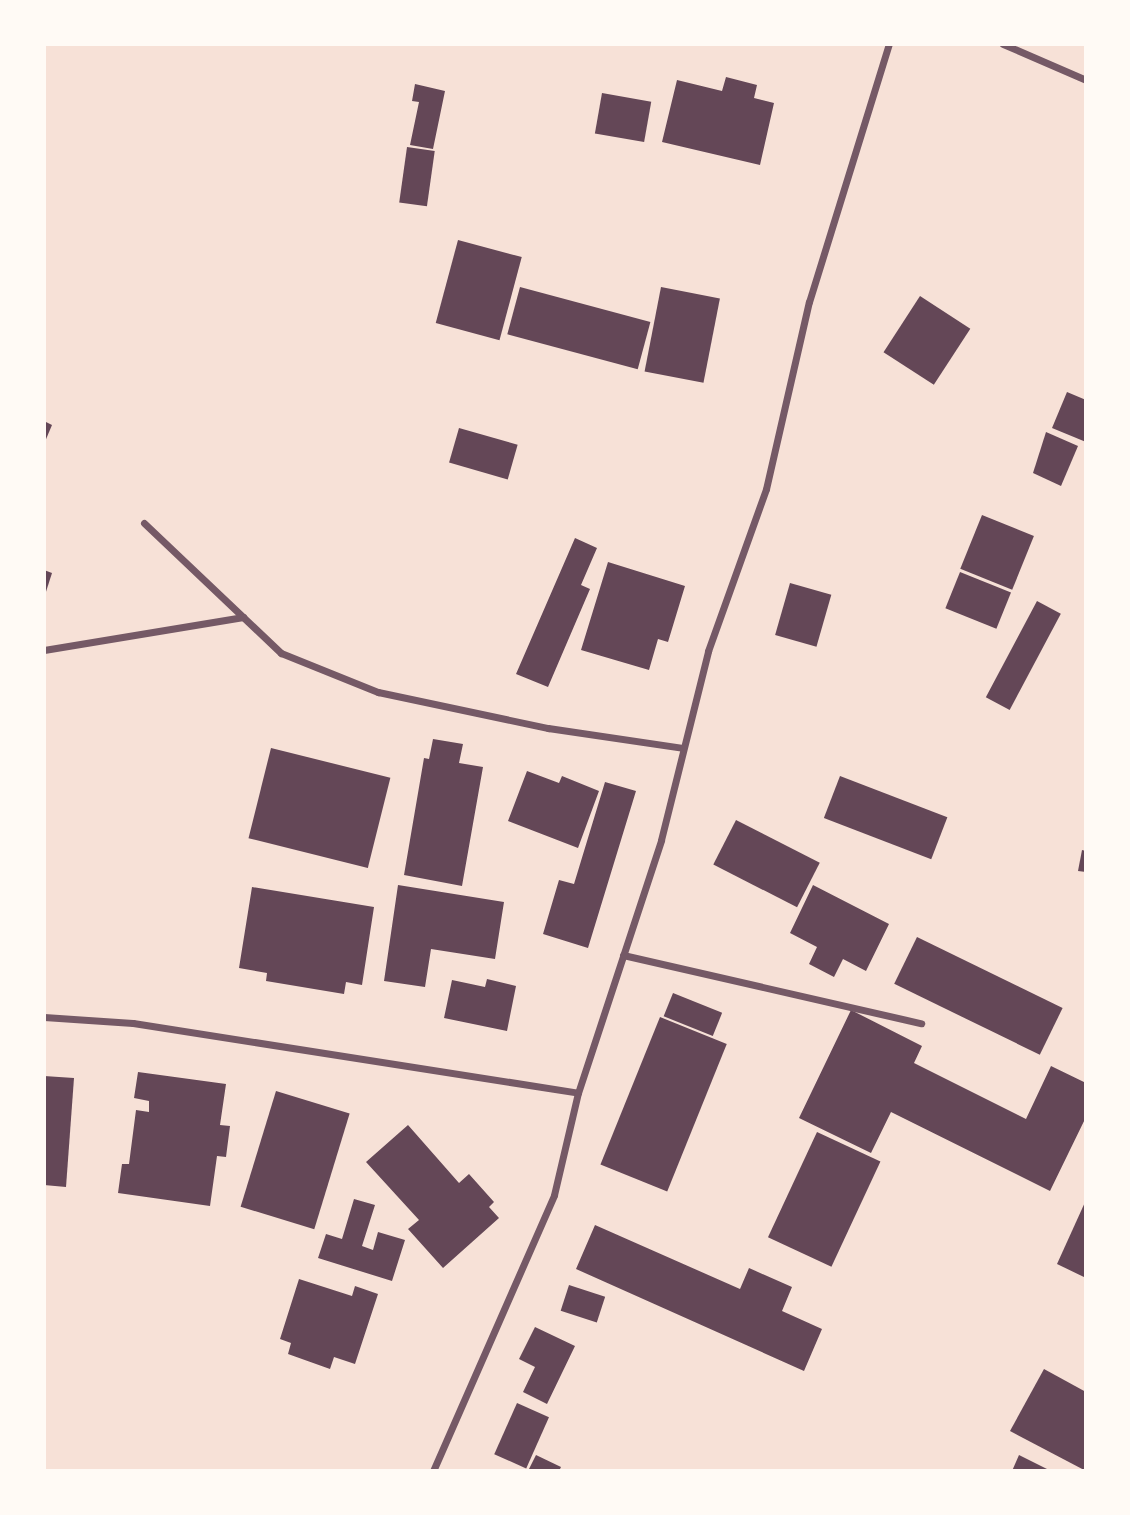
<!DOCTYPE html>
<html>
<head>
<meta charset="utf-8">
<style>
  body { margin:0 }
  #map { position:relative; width:1130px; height:1515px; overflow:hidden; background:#f7e1d7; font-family:"Asap Condensed",sans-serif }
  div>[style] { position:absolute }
  .building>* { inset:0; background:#644757; transform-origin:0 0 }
  .minor>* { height:7px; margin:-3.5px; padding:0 3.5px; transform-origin:3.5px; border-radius:3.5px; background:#755966 }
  span { translate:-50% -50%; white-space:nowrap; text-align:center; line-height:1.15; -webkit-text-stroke:5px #fffaf5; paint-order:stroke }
  .frame { position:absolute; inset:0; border:46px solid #fffaf5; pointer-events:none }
</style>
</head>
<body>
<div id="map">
  <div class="building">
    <i style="clip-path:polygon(726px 77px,757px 85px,754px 98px,774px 103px,760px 165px,662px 142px,677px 80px,722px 91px)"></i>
    <i style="clip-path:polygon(415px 84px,445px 91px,433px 149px,410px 145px,419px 102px,412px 101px)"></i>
    <i style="left:602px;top:93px;width:50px;height:41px;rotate:10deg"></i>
    <i style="left:407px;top:147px;width:28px;height:56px;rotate:8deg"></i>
    <i style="left:458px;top:240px;width:66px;height:86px;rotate:15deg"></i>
    <i style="left:520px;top:287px;width:135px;height:49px;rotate:15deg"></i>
    <i style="left:661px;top:287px;width:60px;height:86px;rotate:11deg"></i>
    <i style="left:920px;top:296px;width:60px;height:67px;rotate:33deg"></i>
    <i style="clip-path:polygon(1067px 392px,1086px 400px,1086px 442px,1052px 428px)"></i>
    <i style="clip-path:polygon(44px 421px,52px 425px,44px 444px)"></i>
    <i style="left:459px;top:428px;width:61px;height:36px;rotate:16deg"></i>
    <i style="clip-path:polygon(1046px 432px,1078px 446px,1061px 486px,1033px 473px)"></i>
    <i style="left:982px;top:515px;width:56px;height:58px;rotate:22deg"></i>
    <i style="clip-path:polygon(575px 538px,597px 548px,581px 585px,590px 589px,548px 687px,516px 674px)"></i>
    <i style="clip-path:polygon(608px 562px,685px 586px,668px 642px,658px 639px,649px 670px,581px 650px)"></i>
    <i style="clip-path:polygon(44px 570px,52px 573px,44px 598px)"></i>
    <i style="left:960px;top:572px;width:55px;height:39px;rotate:22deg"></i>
    <i style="left:790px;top:583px;width:43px;height:54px;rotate:16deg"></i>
    <i style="left:1037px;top:601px;width:27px;height:109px;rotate:28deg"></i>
    <i style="clip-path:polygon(433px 739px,463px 744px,459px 763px,483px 767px,462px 886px,404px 875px,424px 758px,429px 759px)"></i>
    <i style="left:271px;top:748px;width:123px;height:93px;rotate:14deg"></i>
    <i style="clip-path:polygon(527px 771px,559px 783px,562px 776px,599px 791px,578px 848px,508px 821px)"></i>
    <i style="left:840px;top:776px;width:115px;height:45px;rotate:21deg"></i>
    <i style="clip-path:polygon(605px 782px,636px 791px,588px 948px,543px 934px,559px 880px,574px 884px)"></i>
    <i style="left:736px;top:820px;width:94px;height:50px;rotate:27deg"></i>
    <i style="clip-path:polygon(1082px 850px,1086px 851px,1086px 872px,1078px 871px)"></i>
    <i style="clip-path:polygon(398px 885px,504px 902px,495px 959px,431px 949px,425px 987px,384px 981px)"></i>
    <i style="clip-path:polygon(813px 885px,889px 924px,866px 971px,843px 959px,834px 977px,809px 964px,817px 947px,790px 933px)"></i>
    <i style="clip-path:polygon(252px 887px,374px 907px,362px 985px,346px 982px,344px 994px,266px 981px,267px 973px,239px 968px)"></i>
    <i style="left:917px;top:937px;width:162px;height:52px;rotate:26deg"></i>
    <i style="clip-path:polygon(487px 979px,516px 986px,507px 1031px,444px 1018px,452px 980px,485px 987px)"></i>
    <i style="left:673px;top:993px;width:53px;height:25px;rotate:22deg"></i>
    <i style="clip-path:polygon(851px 1010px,922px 1046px,914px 1063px,1026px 1119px,1051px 1066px,1086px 1083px,1086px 1117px,1050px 1191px,891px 1112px,871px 1153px,799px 1118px)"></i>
    <i style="left:660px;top:1017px;width:72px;height:159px;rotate:22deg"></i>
    <i style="clip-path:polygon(138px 1072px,226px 1084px,220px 1125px,230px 1126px,226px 1157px,217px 1156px,210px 1206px,118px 1193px,122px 1164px,129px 1164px,136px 1110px,149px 1112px,149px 1101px,134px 1098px)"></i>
    <i style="clip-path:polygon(44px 1076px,74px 1078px,66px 1187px,44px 1185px)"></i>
    <i style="left:276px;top:1091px;width:77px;height:121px;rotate:17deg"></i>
    <i style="clip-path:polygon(408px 1125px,459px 1183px,469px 1174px,494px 1202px,489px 1207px,499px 1218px,443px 1268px,408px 1229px,419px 1220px,366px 1162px)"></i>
    <i style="left:817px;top:1132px;width:70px;height:116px;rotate:25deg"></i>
    <i style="clip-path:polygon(354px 1199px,375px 1205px,362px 1246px,373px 1250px,378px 1232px,405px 1240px,392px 1281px,318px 1258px,326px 1234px,342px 1239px)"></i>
    <i style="clip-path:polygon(1086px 1200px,1086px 1278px,1057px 1264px)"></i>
    <i style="clip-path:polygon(595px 1225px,740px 1289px,749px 1268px,792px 1287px,782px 1311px,822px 1329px,804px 1371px,576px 1269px)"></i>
    <i style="clip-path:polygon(299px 1279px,352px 1296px,355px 1286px,378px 1294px,355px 1364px,334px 1357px,330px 1369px,288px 1354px,291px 1343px,280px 1339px)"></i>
    <i style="left:569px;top:1285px;width:38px;height:27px;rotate:18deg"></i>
    <i style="clip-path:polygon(535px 1327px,575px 1346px,547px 1404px,523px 1392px,535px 1367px,519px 1359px)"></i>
    <i style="clip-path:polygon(1044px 1369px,1086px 1392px,1086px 1471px,1010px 1431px)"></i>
    <i style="left:517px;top:1403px;width:35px;height:56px;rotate:24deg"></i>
    <i style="clip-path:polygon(536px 1455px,561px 1467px,559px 1471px,528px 1471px)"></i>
    <i style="clip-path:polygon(1019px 1455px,1051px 1471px,1012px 1471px)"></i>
  </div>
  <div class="minor">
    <i style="left:1003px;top:44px;width:90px;rotate:23.4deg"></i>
    <i style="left:144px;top:523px;width:189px;rotate:43.5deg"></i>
    <i style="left:281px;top:653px;width:105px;rotate:21.9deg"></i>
    <i style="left:378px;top:692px;width:174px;rotate:12deg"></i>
    <i style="left:548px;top:728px;width:136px;rotate:8.4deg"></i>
    <i style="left:44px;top:650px;width:202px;rotate:-9.4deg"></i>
    <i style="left:623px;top:955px;width:306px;rotate:12.9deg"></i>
    <i style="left:44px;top:1017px;width:89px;rotate:3.9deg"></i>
    <i style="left:133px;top:1023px;width:450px;rotate:8.9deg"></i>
    <i style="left:433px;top:1471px;width:301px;rotate:-66.3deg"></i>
    <i style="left:554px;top:1195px;width:105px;rotate:-76.8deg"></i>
    <i style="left:578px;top:1093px;width:266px;rotate:-71.8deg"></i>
    <i style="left:661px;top:840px;width:195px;rotate:-76deg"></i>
    <i style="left:708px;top:651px;width:172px;rotate:-70.3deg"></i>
    <i style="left:766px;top:489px;width:192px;rotate:-77.1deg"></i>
    <i style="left:809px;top:302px;width:270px;rotate:-72.8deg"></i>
  </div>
  <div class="frame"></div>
</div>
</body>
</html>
